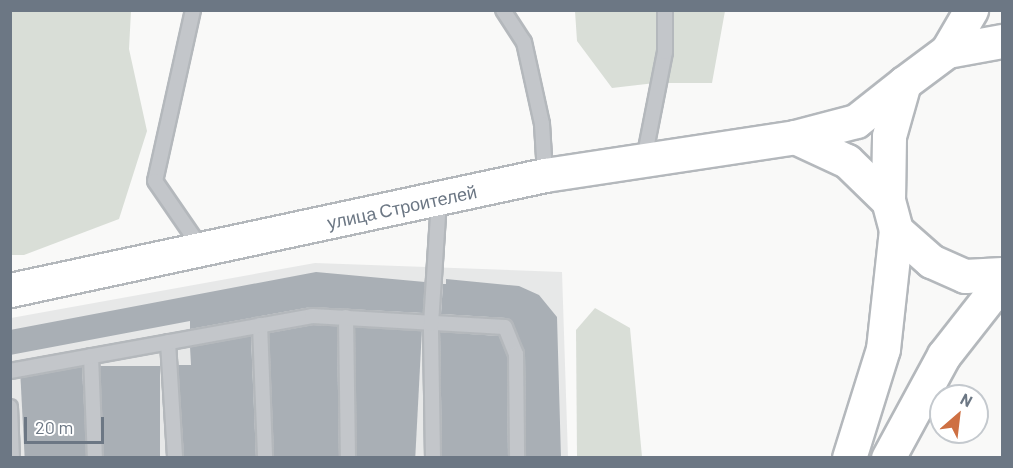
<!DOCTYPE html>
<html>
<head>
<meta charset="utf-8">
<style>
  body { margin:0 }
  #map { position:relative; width:1013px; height:468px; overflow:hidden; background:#f9f9f8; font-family:Barlow,sans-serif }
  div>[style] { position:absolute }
  .built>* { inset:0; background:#e7e8e8 }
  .green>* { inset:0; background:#d9ded7 }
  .building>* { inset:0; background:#a9afb5; transform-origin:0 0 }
  .roads { filter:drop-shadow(2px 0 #b4b8bc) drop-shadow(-2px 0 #b4b8bc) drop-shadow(0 2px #b4b8bc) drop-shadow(0 -2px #b4b8bc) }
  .lane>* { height:14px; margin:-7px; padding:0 7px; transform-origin:7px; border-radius:7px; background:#c3c6ca }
  .secondary>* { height:33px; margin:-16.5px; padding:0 16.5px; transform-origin:16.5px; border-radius:16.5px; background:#fff }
  .primary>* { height:33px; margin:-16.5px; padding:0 16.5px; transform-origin:16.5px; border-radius:16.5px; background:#fff }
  span { translate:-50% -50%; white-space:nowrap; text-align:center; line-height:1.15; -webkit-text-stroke:6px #fff; paint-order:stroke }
  .street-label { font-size:18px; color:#6c7784 }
  .frame { position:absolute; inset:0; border:12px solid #6c7784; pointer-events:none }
  .north { position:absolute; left:929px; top:384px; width:60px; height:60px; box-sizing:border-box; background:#fff; border:2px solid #c4c9ce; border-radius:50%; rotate:28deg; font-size:16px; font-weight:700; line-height:24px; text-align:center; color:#6c7784 }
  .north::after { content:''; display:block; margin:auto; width:21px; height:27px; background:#ce7043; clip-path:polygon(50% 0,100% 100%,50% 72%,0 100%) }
  .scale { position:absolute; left:24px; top:417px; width:80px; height:27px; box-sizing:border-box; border:3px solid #6c7784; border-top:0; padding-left:8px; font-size:18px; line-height:21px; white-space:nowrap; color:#6c7784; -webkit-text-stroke:4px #fff; paint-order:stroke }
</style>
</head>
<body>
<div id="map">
  <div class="built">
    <i style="clip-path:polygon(315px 263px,562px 272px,568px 457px,11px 458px,11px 318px)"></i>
  </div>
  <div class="green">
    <i style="clip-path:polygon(11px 10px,131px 11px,129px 49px,147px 131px,119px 219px,24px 255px,11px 255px)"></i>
    <i style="clip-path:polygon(575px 11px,725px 11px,712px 83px,655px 83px,612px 88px,577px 41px)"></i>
    <i style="clip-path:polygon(595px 308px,630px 328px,642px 457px,577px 457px,576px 330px)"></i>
  </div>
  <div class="building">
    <i style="clip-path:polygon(316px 272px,425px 282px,423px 313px,311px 307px,190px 329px,190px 321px,10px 355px,10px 330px)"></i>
    <i style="clip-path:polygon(446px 279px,519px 286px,539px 295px,557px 317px,561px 458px,526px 458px,525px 354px,513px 323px,506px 318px,441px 314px,443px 284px,446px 284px)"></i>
    <i style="clip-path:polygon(313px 325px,337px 326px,339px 458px,274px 458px,269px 333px)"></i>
    <i style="left:355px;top:327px;width:67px;height:131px;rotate:3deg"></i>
    <i style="clip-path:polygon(440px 332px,499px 336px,507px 356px,508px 458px,442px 458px)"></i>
    <i style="clip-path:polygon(251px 336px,256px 458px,184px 458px,178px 365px,191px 365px,190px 347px)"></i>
    <i style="left:100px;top:366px;width:60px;height:92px"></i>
    <i style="left:82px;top:367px;width:91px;height:62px;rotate:87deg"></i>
  </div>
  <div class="roads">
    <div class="lane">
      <i style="left:193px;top:10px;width:175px;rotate:102.5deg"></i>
      <i style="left:155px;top:181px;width:81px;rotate:55.5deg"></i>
      <i style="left:503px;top:10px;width:38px;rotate:57deg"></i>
      <i style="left:524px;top:42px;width:84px;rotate:77.6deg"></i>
      <i style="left:542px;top:124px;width:51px;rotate:86.6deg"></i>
      <i style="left:644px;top:159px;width:109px;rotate:-78.9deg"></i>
      <i style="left:665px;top:52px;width:42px;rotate:-90deg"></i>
      <i style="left:346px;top:317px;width:141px;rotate:89.2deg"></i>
      <i style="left:260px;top:325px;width:133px;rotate:87.8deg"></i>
      <i style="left:168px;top:342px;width:116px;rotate:86.5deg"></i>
      <i style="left:91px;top:356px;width:102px;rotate:87.8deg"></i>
      <i style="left:10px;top:371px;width:307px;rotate:-10.3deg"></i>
      <i style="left:312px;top:316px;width:193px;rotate:3.3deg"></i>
      <i style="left:505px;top:327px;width:29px;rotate:68deg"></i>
      <i style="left:516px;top:354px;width:104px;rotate:89.4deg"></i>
      <i style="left:10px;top:407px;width:51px;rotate:87.8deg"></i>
      <i style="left:433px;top:458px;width:134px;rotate:-90.9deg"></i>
      <i style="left:431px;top:324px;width:125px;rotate:-86.3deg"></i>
    </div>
    <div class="secondary">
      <i style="left:795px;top:137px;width:57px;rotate:24.8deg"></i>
      <i style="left:847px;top:161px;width:57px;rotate:44.3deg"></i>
      <i style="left:10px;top:290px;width:547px;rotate:-12.13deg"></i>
      <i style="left:545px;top:175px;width:253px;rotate:-8.6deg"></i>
      <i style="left:795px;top:137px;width:63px;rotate:-14.7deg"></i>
      <i style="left:856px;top:121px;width:61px;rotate:-38.4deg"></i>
    </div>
    <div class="primary">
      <i style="left:947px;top:51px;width:56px;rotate:-10.3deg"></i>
      <i style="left:896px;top:230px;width:47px;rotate:41.5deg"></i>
      <i style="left:931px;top:261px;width:37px;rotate:24deg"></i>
      <i style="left:965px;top:276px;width:37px;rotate:-3deg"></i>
      <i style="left:849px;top:458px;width:114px;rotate:-72.7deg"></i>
      <i style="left:883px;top:349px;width:120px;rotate:-83.8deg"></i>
      <i style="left:896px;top:230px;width:30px;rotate:-105deg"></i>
      <i style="left:888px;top:201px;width:65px;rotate:-89.1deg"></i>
      <i style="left:889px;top:136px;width:55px;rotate:-74.2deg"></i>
      <i style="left:904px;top:83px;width:54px;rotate:-36.7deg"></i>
      <i style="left:947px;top:51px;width:48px;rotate:-59.7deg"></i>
      <i style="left:888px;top:458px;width:117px;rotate:-61.5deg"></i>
      <i style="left:944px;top:355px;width:94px;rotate:-51.9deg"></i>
    </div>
  </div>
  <div class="street-label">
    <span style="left:402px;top:207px;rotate:-12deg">улица Строителей</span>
  </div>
  <div class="frame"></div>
  <div class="north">N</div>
  <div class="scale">20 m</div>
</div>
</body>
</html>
